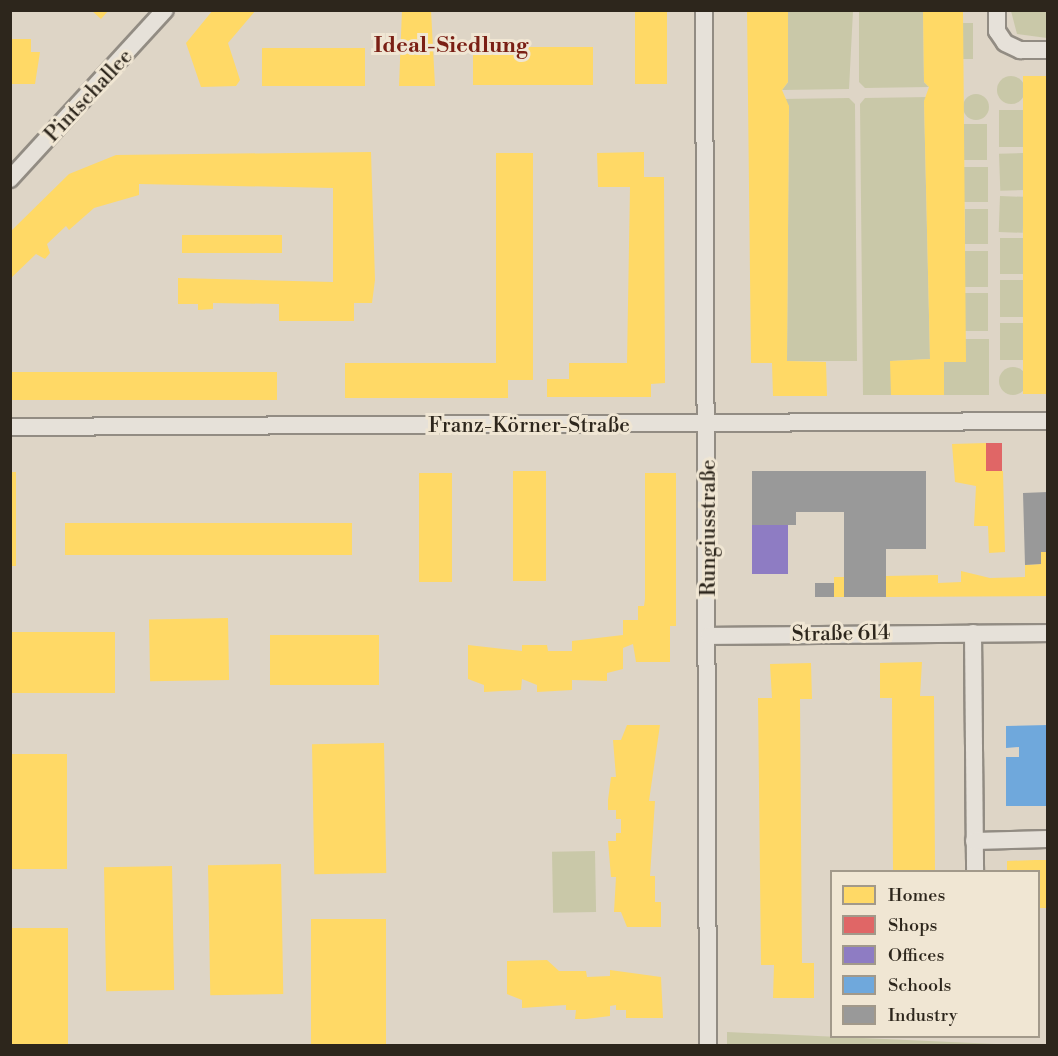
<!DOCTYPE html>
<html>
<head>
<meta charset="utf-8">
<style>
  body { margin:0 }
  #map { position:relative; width:1058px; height:1056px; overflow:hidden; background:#ded5c6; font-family:"Libre Bodoni",serif }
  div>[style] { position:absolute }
  .green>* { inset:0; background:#c9c8a8; transform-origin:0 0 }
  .round { border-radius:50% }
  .homes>* { inset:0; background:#ffd966; transform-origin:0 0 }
  .shops>* { inset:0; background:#e06666; transform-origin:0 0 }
  .offices>* { inset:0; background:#8e7cc3; transform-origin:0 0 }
  .schools>* { inset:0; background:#6fa8dc }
  .industry>* { inset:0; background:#999; transform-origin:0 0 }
  .roads { filter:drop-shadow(2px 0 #928c83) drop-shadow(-2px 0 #928c83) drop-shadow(0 2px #928c83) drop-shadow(0 -2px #928c83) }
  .minor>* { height:16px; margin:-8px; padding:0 8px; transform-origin:8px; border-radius:8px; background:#e6e1d9 }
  span { translate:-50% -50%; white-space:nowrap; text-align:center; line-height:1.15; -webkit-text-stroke:6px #f0e6d3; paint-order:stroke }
  .street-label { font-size:21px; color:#2d261c }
  .neighbourhood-label { font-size:22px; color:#7a1f14; font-weight:700 }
  .frame { position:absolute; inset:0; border:12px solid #2d261c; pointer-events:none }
  .legend { position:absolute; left:830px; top:870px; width:210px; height:168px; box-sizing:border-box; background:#f0e6d3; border:2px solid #a2998a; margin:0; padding:8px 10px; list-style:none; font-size:18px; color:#2d261c }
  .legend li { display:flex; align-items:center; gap:12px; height:30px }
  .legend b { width:30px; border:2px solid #a2998a }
</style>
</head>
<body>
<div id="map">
  <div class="green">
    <i style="clip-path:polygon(788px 11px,853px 11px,849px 89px,782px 90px,788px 82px)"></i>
    <i style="clip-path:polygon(859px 11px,923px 11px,924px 82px,929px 87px,865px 88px,859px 82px)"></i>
    <i style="clip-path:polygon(1011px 11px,1047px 11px,1047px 38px,1017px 34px)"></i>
    <i style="left:963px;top:23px;width:10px;height:36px"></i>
    <i class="round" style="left:997px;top:76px;width:28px;height:28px"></i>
    <i class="round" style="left:963px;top:94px;width:26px;height:26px"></i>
    <i style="clip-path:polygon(929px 97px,924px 101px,930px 359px,891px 361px,891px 395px,863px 395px,860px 104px,865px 98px)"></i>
    <i style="clip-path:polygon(849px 98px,855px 104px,857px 361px,787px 361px,789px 106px,782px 99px)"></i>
    <i style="left:999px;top:110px;width:24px;height:37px"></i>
    <i style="left:964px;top:124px;width:23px;height:36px"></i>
    <i style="left:1023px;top:153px;width:37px;height:24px;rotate:88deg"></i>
    <i style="left:964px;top:167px;width:24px;height:35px"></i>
    <i style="left:1000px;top:196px;width:24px;height:36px;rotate:2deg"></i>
    <i style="left:965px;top:209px;width:23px;height:35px"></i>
    <i style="left:1024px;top:238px;width:36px;height:24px;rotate:90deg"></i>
    <i style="left:965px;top:251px;width:23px;height:36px"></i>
    <i style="left:1024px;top:280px;width:37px;height:24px;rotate:90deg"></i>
    <i style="left:965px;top:293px;width:23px;height:38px"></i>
    <i style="left:1000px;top:323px;width:24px;height:37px"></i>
    <i style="clip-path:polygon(965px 339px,989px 339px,989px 395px,944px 395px,944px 362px)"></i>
    <i class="round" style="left:999px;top:367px;width:28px;height:28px"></i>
    <i style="left:595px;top:851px;width:61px;height:43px;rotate:89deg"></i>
    <i style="clip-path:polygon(727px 1032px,1018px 1045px,727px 1046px)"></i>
  </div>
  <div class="homes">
    <i style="clip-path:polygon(91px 10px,109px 10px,101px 19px)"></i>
    <i style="clip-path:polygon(213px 10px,256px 10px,228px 43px,240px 80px,236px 86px,201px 87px,186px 43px)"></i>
    <i style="clip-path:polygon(402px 10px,431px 10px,435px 86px,399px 86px)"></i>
    <i style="left:635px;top:10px;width:32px;height:74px"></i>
    <i style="clip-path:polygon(747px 10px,788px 10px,788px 82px,782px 90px,789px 106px,787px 361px,826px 362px,827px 396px,773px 396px,772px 363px,751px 363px)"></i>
    <i style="clip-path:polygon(923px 10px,963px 10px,966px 362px,944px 362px,944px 395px,891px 395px,890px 361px,930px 359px,924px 101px,929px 87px,924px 82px)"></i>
    <i style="clip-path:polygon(10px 39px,31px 39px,31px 52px,40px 52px,35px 84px,10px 84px)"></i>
    <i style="left:473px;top:47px;width:120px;height:38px"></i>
    <i style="left:365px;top:48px;width:38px;height:103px;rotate:90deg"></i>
    <i style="left:1023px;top:76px;width:24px;height:318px"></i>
    <i style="clip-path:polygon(371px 152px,375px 280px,372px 303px,354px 303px,354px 321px,279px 321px,279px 304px,213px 303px,213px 309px,198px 310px,198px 304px,178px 304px,178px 278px,333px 282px,333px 188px,139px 184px,139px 195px,94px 208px,69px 230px,66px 226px,47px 244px,50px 253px,45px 259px,36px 254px,10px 279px,10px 232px,69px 174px,116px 155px)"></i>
    <i style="clip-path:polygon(644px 152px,644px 177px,664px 177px,665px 383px,651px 384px,651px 397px,547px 397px,547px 379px,569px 379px,569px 363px,627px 363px,630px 187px,598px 187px,597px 153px)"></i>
    <i style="clip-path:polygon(496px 153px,533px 153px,533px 380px,508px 380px,508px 398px,345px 398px,345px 363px,496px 363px)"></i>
    <i style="left:282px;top:235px;width:18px;height:100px;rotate:90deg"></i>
    <i style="left:10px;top:372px;width:267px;height:28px"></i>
    <i style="clip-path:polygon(986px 443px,987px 471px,1003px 471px,1005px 552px,989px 553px,988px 526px,974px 526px,976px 486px,955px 482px,952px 444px)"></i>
    <i style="left:513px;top:471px;width:33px;height:110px"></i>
    <i style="left:10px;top:472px;width:6px;height:94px"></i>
    <i style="left:419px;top:473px;width:33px;height:109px"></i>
    <i style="clip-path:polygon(645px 473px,676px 473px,676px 626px,670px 626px,670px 662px,636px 662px,633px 644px,623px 648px,623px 669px,607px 673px,607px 681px,572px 680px,572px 690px,537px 692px,537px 685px,522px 679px,521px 690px,484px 692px,484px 685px,468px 679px,468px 645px,522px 651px,522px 645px,547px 645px,548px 651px,572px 651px,572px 641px,623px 635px,623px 620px,638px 620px,638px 606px,644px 606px,645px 599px)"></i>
    <i style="left:352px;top:523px;width:32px;height:287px;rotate:90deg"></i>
    <i style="clip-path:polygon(1041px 552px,1047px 552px,1047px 596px,886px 597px,886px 576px,938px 575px,938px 583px,961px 582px,961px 571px,990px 578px,1025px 577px,1025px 565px,1041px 564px)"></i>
    <i style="left:834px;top:577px;width:10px;height:20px"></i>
    <i style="left:228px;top:618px;width:62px;height:79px;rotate:89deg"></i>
    <i style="left:10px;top:632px;width:105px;height:61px"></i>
    <i style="left:270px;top:635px;width:109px;height:50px"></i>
    <i style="clip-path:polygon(922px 662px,920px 696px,934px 696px,935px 872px,893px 872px,892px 698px,880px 698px,880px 663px)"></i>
    <i style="clip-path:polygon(811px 663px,812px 699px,800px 699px,802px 963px,814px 963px,814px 998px,773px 998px,774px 965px,761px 965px,758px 698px,772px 698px,770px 664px)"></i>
    <i style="clip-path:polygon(627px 725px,660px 725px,649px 801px,655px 801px,650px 876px,655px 876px,655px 902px,661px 902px,661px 927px,627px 927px,621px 912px,614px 912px,616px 877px,611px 877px,608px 841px,616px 841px,616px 833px,621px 833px,621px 819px,616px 819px,616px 810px,608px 810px,608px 800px,611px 777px,616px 777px,613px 740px,621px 740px)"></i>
    <i style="left:384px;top:743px;width:130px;height:72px;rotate:89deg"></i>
    <i style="left:67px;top:754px;width:115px;height:57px;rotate:90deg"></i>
    <i style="clip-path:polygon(1035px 860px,1047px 860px,1047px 908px,1038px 908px,1038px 872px,1007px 872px,1007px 861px)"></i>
    <i style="left:281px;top:864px;width:130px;height:73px;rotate:89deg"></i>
    <i style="left:172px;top:866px;width:124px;height:68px;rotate:89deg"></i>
    <i style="left:311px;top:919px;width:75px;height:127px"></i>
    <i style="left:10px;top:928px;width:58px;height:118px"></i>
    <i style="clip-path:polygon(547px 960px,559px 971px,586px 971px,587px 977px,610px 976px,610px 970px,661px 977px,663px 1018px,626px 1018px,626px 1010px,616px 1010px,616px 1005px,610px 1006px,610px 1016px,586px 1019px,575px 1019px,576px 1010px,566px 1010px,566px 1005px,522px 1008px,522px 1000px,507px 994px,507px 961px)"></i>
  </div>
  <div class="shops">
    <i style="left:986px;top:443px;width:16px;height:28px"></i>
  </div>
  <div class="offices">
    <i style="left:752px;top:525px;width:36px;height:49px"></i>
  </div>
  <div class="schools">
    <i style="clip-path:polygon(1048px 725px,1048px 806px,1006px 806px,1006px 757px,1019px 757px,1019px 747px,1006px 748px,1006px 726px)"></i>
  </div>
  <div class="industry">
    <i style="clip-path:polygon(752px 471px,926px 471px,926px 549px,886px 549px,886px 597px,844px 597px,844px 512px,796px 512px,796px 525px,752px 525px)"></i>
    <i style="clip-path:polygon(1048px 492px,1048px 552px,1041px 552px,1041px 564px,1025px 565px,1023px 493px)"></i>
    <i style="left:834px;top:583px;width:14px;height:19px;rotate:90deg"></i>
  </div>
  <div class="roads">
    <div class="minor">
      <i style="left:704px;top:10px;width:1036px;rotate:89.78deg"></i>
      <i style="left:997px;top:10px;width:21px;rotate:90deg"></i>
      <i style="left:997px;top:31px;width:14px;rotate:56deg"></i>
      <i style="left:1005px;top:43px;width:17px;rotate:25deg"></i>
      <i style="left:1020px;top:50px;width:28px"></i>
      <i style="left:10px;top:179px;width:229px;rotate:-47.5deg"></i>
      <i style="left:10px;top:427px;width:1038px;rotate:-0.33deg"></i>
      <i style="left:973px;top:633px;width:239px;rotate:89.5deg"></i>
      <i style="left:709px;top:636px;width:339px;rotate:-0.5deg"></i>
      <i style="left:974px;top:841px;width:74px;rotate:-1.5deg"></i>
    </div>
  </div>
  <div class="street-label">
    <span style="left:89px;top:96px;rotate:-47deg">Pintschallee</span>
    <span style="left:529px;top:426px">Franz-Körner-Straße</span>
    <span style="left:709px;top:528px;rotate:-90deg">Rungiusstraße</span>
    <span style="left:841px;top:634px;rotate:-1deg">Straße 614</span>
  </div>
  <div class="neighbourhood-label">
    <span style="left:451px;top:46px">Ideal-Siedlung</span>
  </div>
  <div class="frame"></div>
  <ul class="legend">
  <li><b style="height:16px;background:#ffd966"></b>Homes</li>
  <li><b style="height:16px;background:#e06666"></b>Shops</li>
  <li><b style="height:16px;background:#8e7cc3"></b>Offices</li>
  <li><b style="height:16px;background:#6fa8dc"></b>Schools</li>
  <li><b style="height:16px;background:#999"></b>Industry</li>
  </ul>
</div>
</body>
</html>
